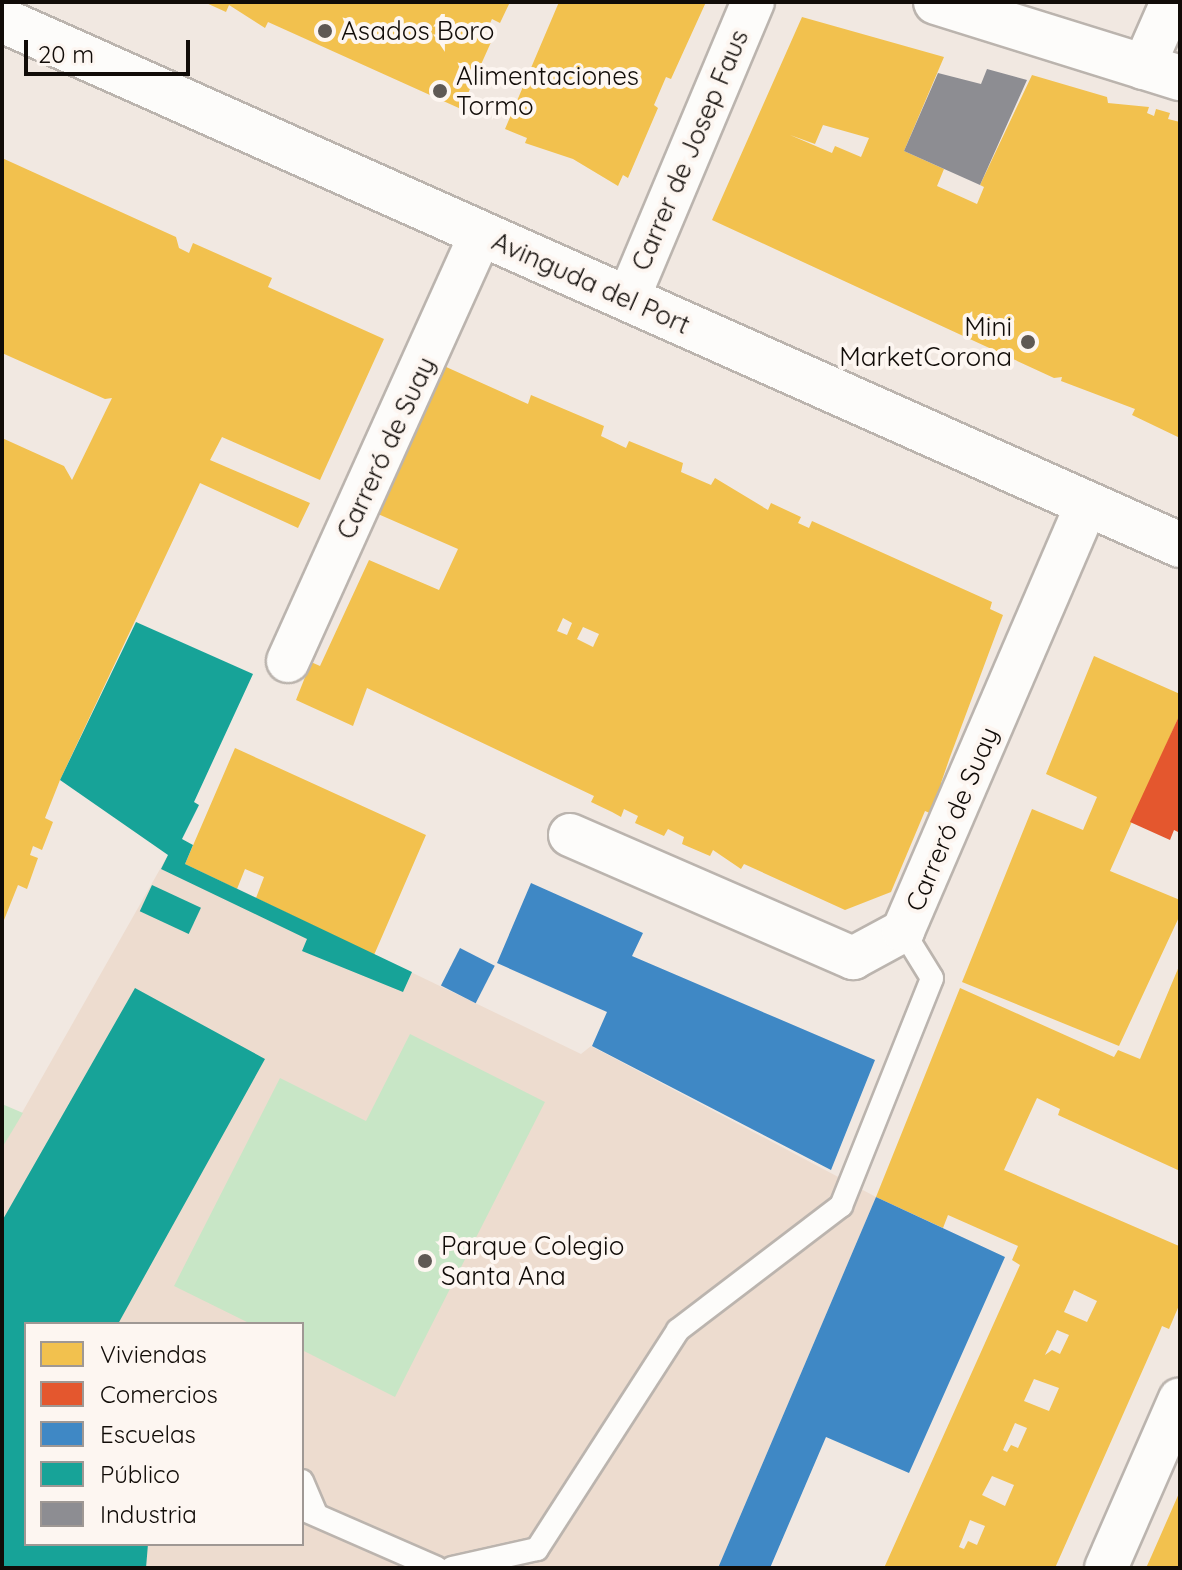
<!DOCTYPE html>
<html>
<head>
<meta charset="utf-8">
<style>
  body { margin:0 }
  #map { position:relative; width:1182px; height:1570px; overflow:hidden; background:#f1e8e1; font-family:Quicksand,sans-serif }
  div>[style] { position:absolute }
  .built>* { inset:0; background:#eddccf }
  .green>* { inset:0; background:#c8e6c6 }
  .homes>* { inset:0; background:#f2c14e }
  .shops>* { inset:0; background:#e4572e }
  .schools>* { inset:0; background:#3f88c5; transform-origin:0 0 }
  .public>* { inset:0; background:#17a398; transform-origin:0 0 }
  .industry>* { inset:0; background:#8d8d92 }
  .roads { filter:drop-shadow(2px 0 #bbb4ae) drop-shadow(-2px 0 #bbb4ae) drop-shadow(0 2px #bbb4ae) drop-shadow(0 -2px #bbb4ae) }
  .service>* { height:22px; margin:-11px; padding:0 11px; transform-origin:11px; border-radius:11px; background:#fdfcfa }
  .minor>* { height:42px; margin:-21px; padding:0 21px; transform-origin:21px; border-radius:21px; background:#fdfcfa }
  .tertiary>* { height:44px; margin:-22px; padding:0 22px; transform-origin:22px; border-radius:22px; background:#fdfcfa }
  .primary>* { height:44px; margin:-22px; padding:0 22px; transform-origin:22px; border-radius:22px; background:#fdfcfa }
  .dots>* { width:22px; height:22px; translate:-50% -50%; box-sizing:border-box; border:4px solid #fdf6f1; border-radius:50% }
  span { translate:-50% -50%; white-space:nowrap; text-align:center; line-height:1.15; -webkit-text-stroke:8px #fdf6f1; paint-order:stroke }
  .poi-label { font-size:26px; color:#110c08 }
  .left { translate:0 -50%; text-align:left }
  .right { translate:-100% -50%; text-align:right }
  .street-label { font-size:26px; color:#110c08 }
  .frame { position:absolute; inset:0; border:4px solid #110c08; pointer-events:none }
  .legend { position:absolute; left:24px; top:1322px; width:280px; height:224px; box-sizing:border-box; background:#fdf6f1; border:2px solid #9f9894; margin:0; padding:10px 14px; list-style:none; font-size:24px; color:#110c08 }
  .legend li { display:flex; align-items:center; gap:16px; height:40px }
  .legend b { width:40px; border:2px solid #9f9894 }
  .scale { position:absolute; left:24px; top:40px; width:166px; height:36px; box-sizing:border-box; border:4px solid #110c08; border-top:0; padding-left:10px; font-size:24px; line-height:28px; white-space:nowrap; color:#110c08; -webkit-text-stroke:6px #fdf6f1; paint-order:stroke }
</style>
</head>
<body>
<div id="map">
  <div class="built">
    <i style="clip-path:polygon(evenodd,168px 855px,581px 1054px,591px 1046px,876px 1197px,718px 1568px,2px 1568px,2px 1148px,168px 855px,26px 1324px,302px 1324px,302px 1544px,26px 1544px,26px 1324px)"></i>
  </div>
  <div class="green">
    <i style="clip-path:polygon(410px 1034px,545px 1102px,395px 1397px,302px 1350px,302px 1324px,251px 1324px,174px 1286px,280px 1078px,366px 1121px)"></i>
    <i style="clip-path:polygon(2px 1104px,23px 1113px,2px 1148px)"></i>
  </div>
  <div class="homes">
    <i style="clip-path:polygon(204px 2px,453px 3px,510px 2px,500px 23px,492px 19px,484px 36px,492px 40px,461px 109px,268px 22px,265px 28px,229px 5px,226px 12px)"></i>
    <i style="clip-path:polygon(559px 2px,706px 2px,671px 79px,666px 77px,654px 105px,658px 108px,628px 178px,623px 175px,618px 186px,573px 159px,525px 143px,527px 138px,505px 129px)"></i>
    <i style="clip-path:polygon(evenodd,802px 17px,944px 57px,904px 151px,944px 169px,937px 186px,977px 204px,984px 187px,980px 185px,1032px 75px,1107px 97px,1108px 103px,1149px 107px,1147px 113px,1154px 116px,1156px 109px,1170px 113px,1168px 119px,1180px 122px,1180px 438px,1132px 415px,1135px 409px,1061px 381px,1062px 377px,1054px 378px,712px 220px,802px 17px,823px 125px,869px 138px,861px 157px,835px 146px,832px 153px,790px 135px,815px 144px,823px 125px)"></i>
    <i style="clip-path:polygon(2px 158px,176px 237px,179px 248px,189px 253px,193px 243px,272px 278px,268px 287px,384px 339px,320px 480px,222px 437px,210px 460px,310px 503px,298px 528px,200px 483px,60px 780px,45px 818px,53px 822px,42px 850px,33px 846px,30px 855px,38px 858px,27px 889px,18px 885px,2px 925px,2px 438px,64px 466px,72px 480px,112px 398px,105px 399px,2px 353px)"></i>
    <i style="clip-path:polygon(evenodd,444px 366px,528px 404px,531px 395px,604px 426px,601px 436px,626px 448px,629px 441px,683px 463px,681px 472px,711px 485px,715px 478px,768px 510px,771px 503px,801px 517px,798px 523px,809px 528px,812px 521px,992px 602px,990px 609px,1003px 615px,950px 757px,941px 783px,945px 785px,932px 814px,925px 811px,891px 892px,845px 910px,744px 864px,741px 869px,713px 850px,710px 856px,682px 844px,684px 837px,668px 829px,664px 836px,635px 823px,638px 816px,624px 809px,621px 817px,612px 812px,591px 802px,594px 796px,367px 688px,353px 726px,296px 700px,311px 662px,320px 666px,369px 560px,439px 590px,458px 549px,378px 514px,444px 366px,563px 618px,572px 623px,567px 635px,557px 631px,563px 618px,444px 366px,583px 627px,599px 634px,593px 647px,577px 639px,583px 627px)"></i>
    <i style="clip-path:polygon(1094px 656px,1180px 694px,1180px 714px,1110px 871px,1180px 900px,1180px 915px,1119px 1046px,962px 982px,1032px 809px,1083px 830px,1097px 797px,1046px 774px)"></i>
    <i style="clip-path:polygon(235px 748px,426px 835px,374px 955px,256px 898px,264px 877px,245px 869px,237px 889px,185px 864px)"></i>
    <i style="clip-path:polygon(evenodd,1180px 964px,1180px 1171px,1058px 1115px,1060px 1109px,1037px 1098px,1004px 1170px,1179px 1246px,1180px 1303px,1169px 1329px,1162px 1326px,1160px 1331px,1055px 1568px,884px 1568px,1020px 1265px,1012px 1260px,1018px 1246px,948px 1215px,943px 1228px,876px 1197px,960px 988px,1114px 1057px,1118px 1050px,1140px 1059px,1180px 964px,1074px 1290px,1097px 1301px,1087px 1322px,1064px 1312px,1074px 1290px,1180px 964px,1057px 1330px,1069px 1335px,1060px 1354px,1052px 1350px,1045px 1355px,1057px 1330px,1180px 964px,1034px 1379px,1059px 1388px,1049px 1411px,1024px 1401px,1034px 1379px,1180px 964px,1015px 1423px,1027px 1428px,1018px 1448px,1011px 1445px,1007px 1452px,1003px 1450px,1015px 1423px,1180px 964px,992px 1476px,1014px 1485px,1005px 1506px,982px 1495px,992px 1476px,1180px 964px,970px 1520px,985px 1526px,977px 1545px,968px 1541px,964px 1549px,959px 1547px,970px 1520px)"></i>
    <i style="clip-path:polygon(1180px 1491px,1180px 1568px,1146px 1568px,1151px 1557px)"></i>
  </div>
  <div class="shops">
    <i style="clip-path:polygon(1180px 714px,1180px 833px,1174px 830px,1170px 840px,1130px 822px)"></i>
  </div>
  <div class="schools">
    <i style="clip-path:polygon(531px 883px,643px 933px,632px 956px,875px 1060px,831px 1170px,592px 1046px,607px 1012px,497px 963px)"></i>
    <i style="left:460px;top:948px;width:39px;height:42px;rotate:27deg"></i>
    <i style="clip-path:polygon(876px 1197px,1005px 1257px,909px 1473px,826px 1437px,770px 1568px,718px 1568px)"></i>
  </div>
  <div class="public">
    <i style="clip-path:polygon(136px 622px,253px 674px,194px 802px,199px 805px,182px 839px,193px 845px,185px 864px,412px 972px,403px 992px,302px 951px,307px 939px,161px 869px,168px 855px,60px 780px)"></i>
    <i style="left:152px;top:885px;width:54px;height:29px;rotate:25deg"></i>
    <i style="clip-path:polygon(135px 988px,265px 1059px,118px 1324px,26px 1324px,26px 1544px,148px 1544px,146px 1568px,2px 1568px,2px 1221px)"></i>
  </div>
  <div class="industry">
    <i style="clip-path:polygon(987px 69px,1027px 80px,980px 185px,904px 151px,938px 73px,981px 84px)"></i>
  </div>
  <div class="roads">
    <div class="service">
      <i style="left:302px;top:1481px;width:36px;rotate:67deg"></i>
      <i style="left:302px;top:1509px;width:147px;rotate:23.6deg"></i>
      <i style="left:452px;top:1568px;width:87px;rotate:-12.6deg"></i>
      <i style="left:537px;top:1549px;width:260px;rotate:-57.2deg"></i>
      <i style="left:678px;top:1330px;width:205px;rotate:-37.3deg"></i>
      <i style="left:841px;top:1206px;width:245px;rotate:-68.2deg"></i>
      <i style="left:932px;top:978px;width:55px;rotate:-121.7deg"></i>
    </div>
    <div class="minor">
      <i style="left:1143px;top:68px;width:72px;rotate:-66.3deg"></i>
      <i style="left:628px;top:299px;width:322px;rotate:-67.2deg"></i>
      <i style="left:288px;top:661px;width:469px;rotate:-65.7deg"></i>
      <i style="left:570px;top:835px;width:309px;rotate:23.5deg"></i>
      <i style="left:853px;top:958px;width:57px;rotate:-28.4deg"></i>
      <i style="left:903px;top:931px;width:466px;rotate:-66.7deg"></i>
      <i style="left:1106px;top:1568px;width:184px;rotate:-66.4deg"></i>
    </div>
    <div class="tertiary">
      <i style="left:936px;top:2px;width:256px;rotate:17.3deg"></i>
    </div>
    <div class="primary">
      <i style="left:2px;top:20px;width:1290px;rotate:24.02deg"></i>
    </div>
  </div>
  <div class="dots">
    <i style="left:325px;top:31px;background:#5f5954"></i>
    <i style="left:440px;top:91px;background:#5f5954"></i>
    <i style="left:1028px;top:342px;background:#5f5954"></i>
    <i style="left:425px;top:1261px;background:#5f5954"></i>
  </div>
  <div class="poi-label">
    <span class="left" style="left:341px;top:31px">Asados Boro</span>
    <span class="left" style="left:456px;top:91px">Alimentaciones<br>Tormo</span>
    <span class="right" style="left:1012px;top:342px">Mini<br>MarketCorona</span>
    <span class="left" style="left:441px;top:1261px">Parque Colegio<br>Santa Ana</span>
  </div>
  <div class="street-label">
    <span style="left:690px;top:150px;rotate:-67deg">Carrer de Josep Faus</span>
    <span style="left:591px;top:283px;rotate:24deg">Avinguda del Port</span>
    <span style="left:386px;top:448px;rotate:-65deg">Carreró de Suay</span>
    <span style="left:952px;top:819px;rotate:-67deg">Carreró de Suay</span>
  </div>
  <div class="frame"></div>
  <ul class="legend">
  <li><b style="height:22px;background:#f2c14e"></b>Viviendas</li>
  <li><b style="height:22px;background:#e4572e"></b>Comercios</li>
  <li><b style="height:22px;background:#3f88c5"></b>Escuelas</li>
  <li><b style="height:22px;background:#17a398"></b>Público</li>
  <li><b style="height:22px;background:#8d8d92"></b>Industria</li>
  </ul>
  <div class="scale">20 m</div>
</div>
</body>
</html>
